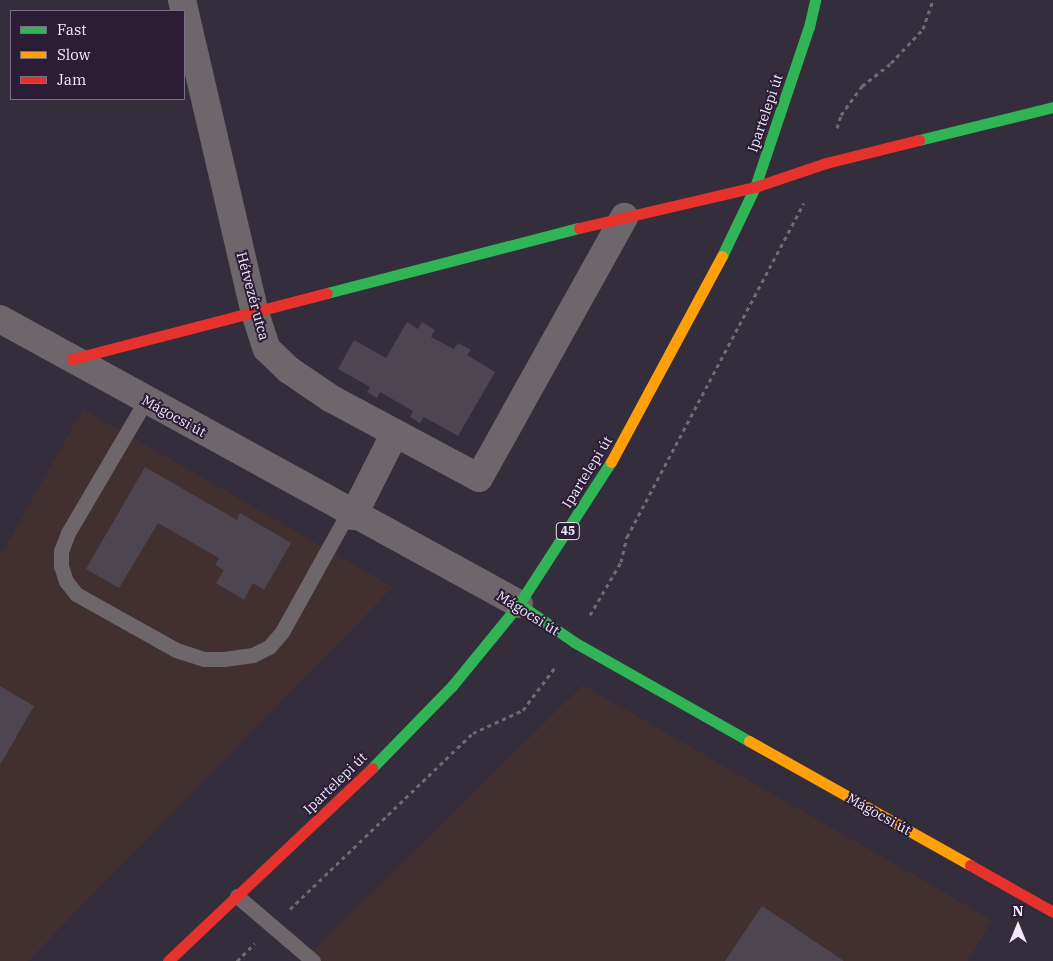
<!DOCTYPE html>
<html>
<head>
<meta charset="utf-8">
<style>
  body { margin:0 }
  #map { position:relative; width:1053px; height:961px; overflow:hidden; background:#342d3b; font-family:"IBM Plex Serif",serif }
  div>[style] { position:absolute }
  .industrial>* { inset:0; background:#423031 }
  .building>* { inset:0; background:#4d454f }
  .path>* { height:3px; margin-top:-1.5px; transform-origin:0; background:repeating-linear-gradient(90deg,#716b71 0 4px,transparent 0 8px) }
  .lane>* { height:15px; margin:-7.5px; padding:0 7.5px; transform-origin:7.5px; border-radius:7.5px; background:#6d676c }
  .street>* { height:28px; margin:-14px; padding:0 14px; transform-origin:14px; border-radius:14px; background:#6d676c }
  .fast>* { height:11px; margin:-5.5px; padding:0 5.5px; transform-origin:5.5px; border-radius:5.5px; background:#30b455 }
  .slow>* { height:11px; margin:-5.5px; padding:0 5.5px; transform-origin:5.5px; border-radius:5.5px; background:#ff9f0a }
  .jam>* { height:11px; margin:-5.5px; padding:0 5.5px; transform-origin:5.5px; border-radius:5.5px; background:#e5322d }
  span { translate:-50% -50%; white-space:nowrap; text-align:center; line-height:1.15; -webkit-text-stroke:4px #2b1d36; paint-order:stroke }
  .shield-label span { padding:1px 4px; background:#2b1d36; border:1px solid; border-radius:4px; -webkit-text-stroke-width:0 }
  .shield-label { font-size:12px; color:#f1e8f9; font-weight:700 }
  .street-label { font-size:14px; color:#f1e8f9 }
  .legend { position:absolute; left:10px; top:10px; width:175px; height:90px; box-sizing:border-box; background:#2b1d36; border:1px solid #7a6e84; margin:0; padding:6px 9px; list-style:none; font-size:15px; color:#f1e8f9 }
  .legend li { display:flex; align-items:center; gap:10px; height:25px }
  .legend b { width:25px; border:1px solid #7a6e84 }
  .north { position:absolute; left:993px; top:901px; width:50px; height:50px; -webkit-text-stroke:4px #2b1d36; paint-order:stroke; rotate:0deg; font-size:14px; font-weight:700; line-height:20px; text-align:center; color:#f1e8f9 }
  .north::after { content:''; display:block; margin:auto; width:18px; height:22px; background:#f1e8f9; clip-path:polygon(50% 0,100% 100%,50% 72%,0 100%) }
</style>
</head>
<body>
<div id="map">
  <div class="industrial">
    <i style="clip-path:polygon(83px 409px,393px 587px,28px 961px,0 961px,0 556px)"></i>
    <i style="clip-path:polygon(583px 685px,992px 920px,968px 961px,302px 961px)"></i>
  </div>
  <div class="building">
    <i style="clip-path:polygon(407px 322px,418px 329px,422px 322px,435px 330px,431px 337px,454px 349px,458px 343px,471px 350px,467px 355px,495px 372px,458px 436px,424px 417px,420px 423px,410px 417px,413px 411px,380px 392px,377px 398px,367px 392px,370px 387px,338px 369px,354px 340px,386px 358px)"></i>
    <i style="clip-path:polygon(145px 467px,237px 520px,240px 513px,291px 543px,264px 590px,253px 583px,244px 600px,216px 583px,224px 570px,215px 565px,219px 558px,158px 523px,119px 588px,86px 569px)"></i>
    <i style="clip-path:polygon(0 686px,34px 706px,0 765px)"></i>
    <i style="clip-path:polygon(762px 906px,844px 961px,725px 961px)"></i>
  </div>
  <div class="path">
    <i style="left:837px;top:128px;width:14px;rotate:-73deg"></i>
    <i style="left:841px;top:115px;width:36px;rotate:-54deg"></i>
    <i style="left:862px;top:86px;width:37px;rotate:-38deg"></i>
    <i style="left:891px;top:63px;width:47px;rotate:-46.7deg"></i>
    <i style="left:923px;top:29px;width:31px;rotate:-71deg"></i>
    <i style="left:590px;top:615px;width:61px;rotate:-59.7deg"></i>
    <i style="left:621px;top:562px;width:26px;rotate:-77deg"></i>
    <i style="left:627px;top:537px;width:378px;rotate:-62.1deg"></i>
    <i style="left:290px;top:909px;width:254px;rotate:-43.9deg"></i>
    <i style="left:473px;top:733px;width:55px;rotate:-24.7deg"></i>
    <i style="left:523px;top:710px;width:55px;rotate:-53.1deg"></i>
    <i style="left:237px;top:961px;width:25px;rotate:-45deg"></i>
  </div>
  <div class="lane">
    <i style="left:146px;top:400px;width:154px;rotate:120.4deg"></i>
    <i style="left:68px;top:533px;width:19px;rotate:111deg"></i>
    <i style="left:61px;top:551px;width:15px;rotate:90deg"></i>
    <i style="left:61px;top:566px;width:16px;rotate:72deg"></i>
    <i style="left:66px;top:581px;width:16px;rotate:52deg"></i>
    <i style="left:76px;top:594px;width:115px;rotate:29.2deg"></i>
    <i style="left:176px;top:650px;width:29px;rotate:18deg"></i>
    <i style="left:204px;top:659px;width:20px"></i>
    <i style="left:224px;top:659px;width:29px;rotate:-8deg"></i>
    <i style="left:253px;top:655px;width:18px;rotate:-27deg"></i>
    <i style="left:269px;top:647px;width:20px;rotate:-49deg"></i>
    <i style="left:282px;top:632px;width:136px;rotate:-61deg"></i>
    <i style="left:237px;top:896px;width:100px;rotate:40.5deg"></i>
  </div>
  <div class="street">
    <i style="left:182px;top:0;width:321px;rotate:76.9deg"></i>
    <i style="left:255px;top:313px;width:38px;rotate:72deg"></i>
    <i style="left:267px;top:349px;width:30px;rotate:44deg"></i>
    <i style="left:289px;top:370px;width:50px;rotate:34.3deg"></i>
    <i style="left:330px;top:398px;width:169px;rotate:28.2deg"></i>
    <i style="left:479px;top:478px;width:299px;rotate:-60.9deg"></i>
    <i style="left:0;top:319px;width:592px;rotate:28.77deg"></i>
    <i style="left:353px;top:516px;width:93px;rotate:-63.2deg"></i>
  </div>
  <div class="fast">
    <i style="left:919px;top:140px;width:138px;rotate:-13.8deg"></i>
    <i style="left:722px;top:256px;width:76px;rotate:-64.4deg"></i>
    <i style="left:755px;top:187px;width:169px;rotate:-71.4deg"></i>
    <i style="left:809px;top:27px;width:28px;rotate:-77deg"></i>
    <i style="left:327px;top:293px;width:260px;rotate:-14.5deg"></i>
    <i style="left:519px;top:604px;width:67px;rotate:34.6deg"></i>
    <i style="left:574px;top:642px;width:201px;rotate:29.5deg"></i>
    <i style="left:372px;top:768px;width:115px;rotate:-45.7deg"></i>
    <i style="left:452px;top:686px;width:106px;rotate:-50.7deg"></i>
    <i style="left:519px;top:604px;width:169px;rotate:-57.1deg"></i>
  </div>
  <div class="slow">
    <i style="left:611px;top:462px;width:234px;rotate:-61.7deg"></i>
    <i style="left:749px;top:741px;width:253px;rotate:29.3deg"></i>
  </div>
  <div class="jam">
    <i style="left:579px;top:228px;width:181px;rotate:-13.1deg"></i>
    <i style="left:755px;top:187px;width:75px;rotate:-18.7deg"></i>
    <i style="left:826px;top:163px;width:96px;rotate:-13.9deg"></i>
    <i style="left:72px;top:359px;width:263px;rotate:-14.5deg"></i>
    <i style="left:970px;top:865px;width:95px;rotate:29.5deg"></i>
    <i style="left:168px;top:961px;width:281px;rotate:-43.4deg"></i>
  </div>
  <div class="shield-label">
    <span style="left:568px;top:531px">45</span>
  </div>
  <div class="street-label">
    <span style="left:765px;top:113px;rotate:-71deg">Ipartelepi út</span>
    <span style="left:253px;top:296px;rotate:75deg">Hétvezér utca</span>
    <span style="left:174px;top:416px;rotate:29deg">Mágocsi út</span>
    <span style="left:587px;top:472px;rotate:-58deg">Ipartelepi út</span>
    <span style="left:528px;top:613px;rotate:32deg">Mágocsi út</span>
    <span style="left:335px;top:783px;rotate:-44deg">Ipartelepi út</span>
    <span style="left:879px;top:814px;rotate:29deg">Mágocsi út</span>
  </div>
  <ul class="legend">
  <li><b style="height:6px;background:#30b455"></b>Fast</li>
  <li><b style="height:6px;background:#ff9f0a"></b>Slow</li>
  <li><b style="height:6px;background:#e5322d"></b>Jam</li>
  </ul>
  <div class="north">N</div>
</div>
</body>
</html>
